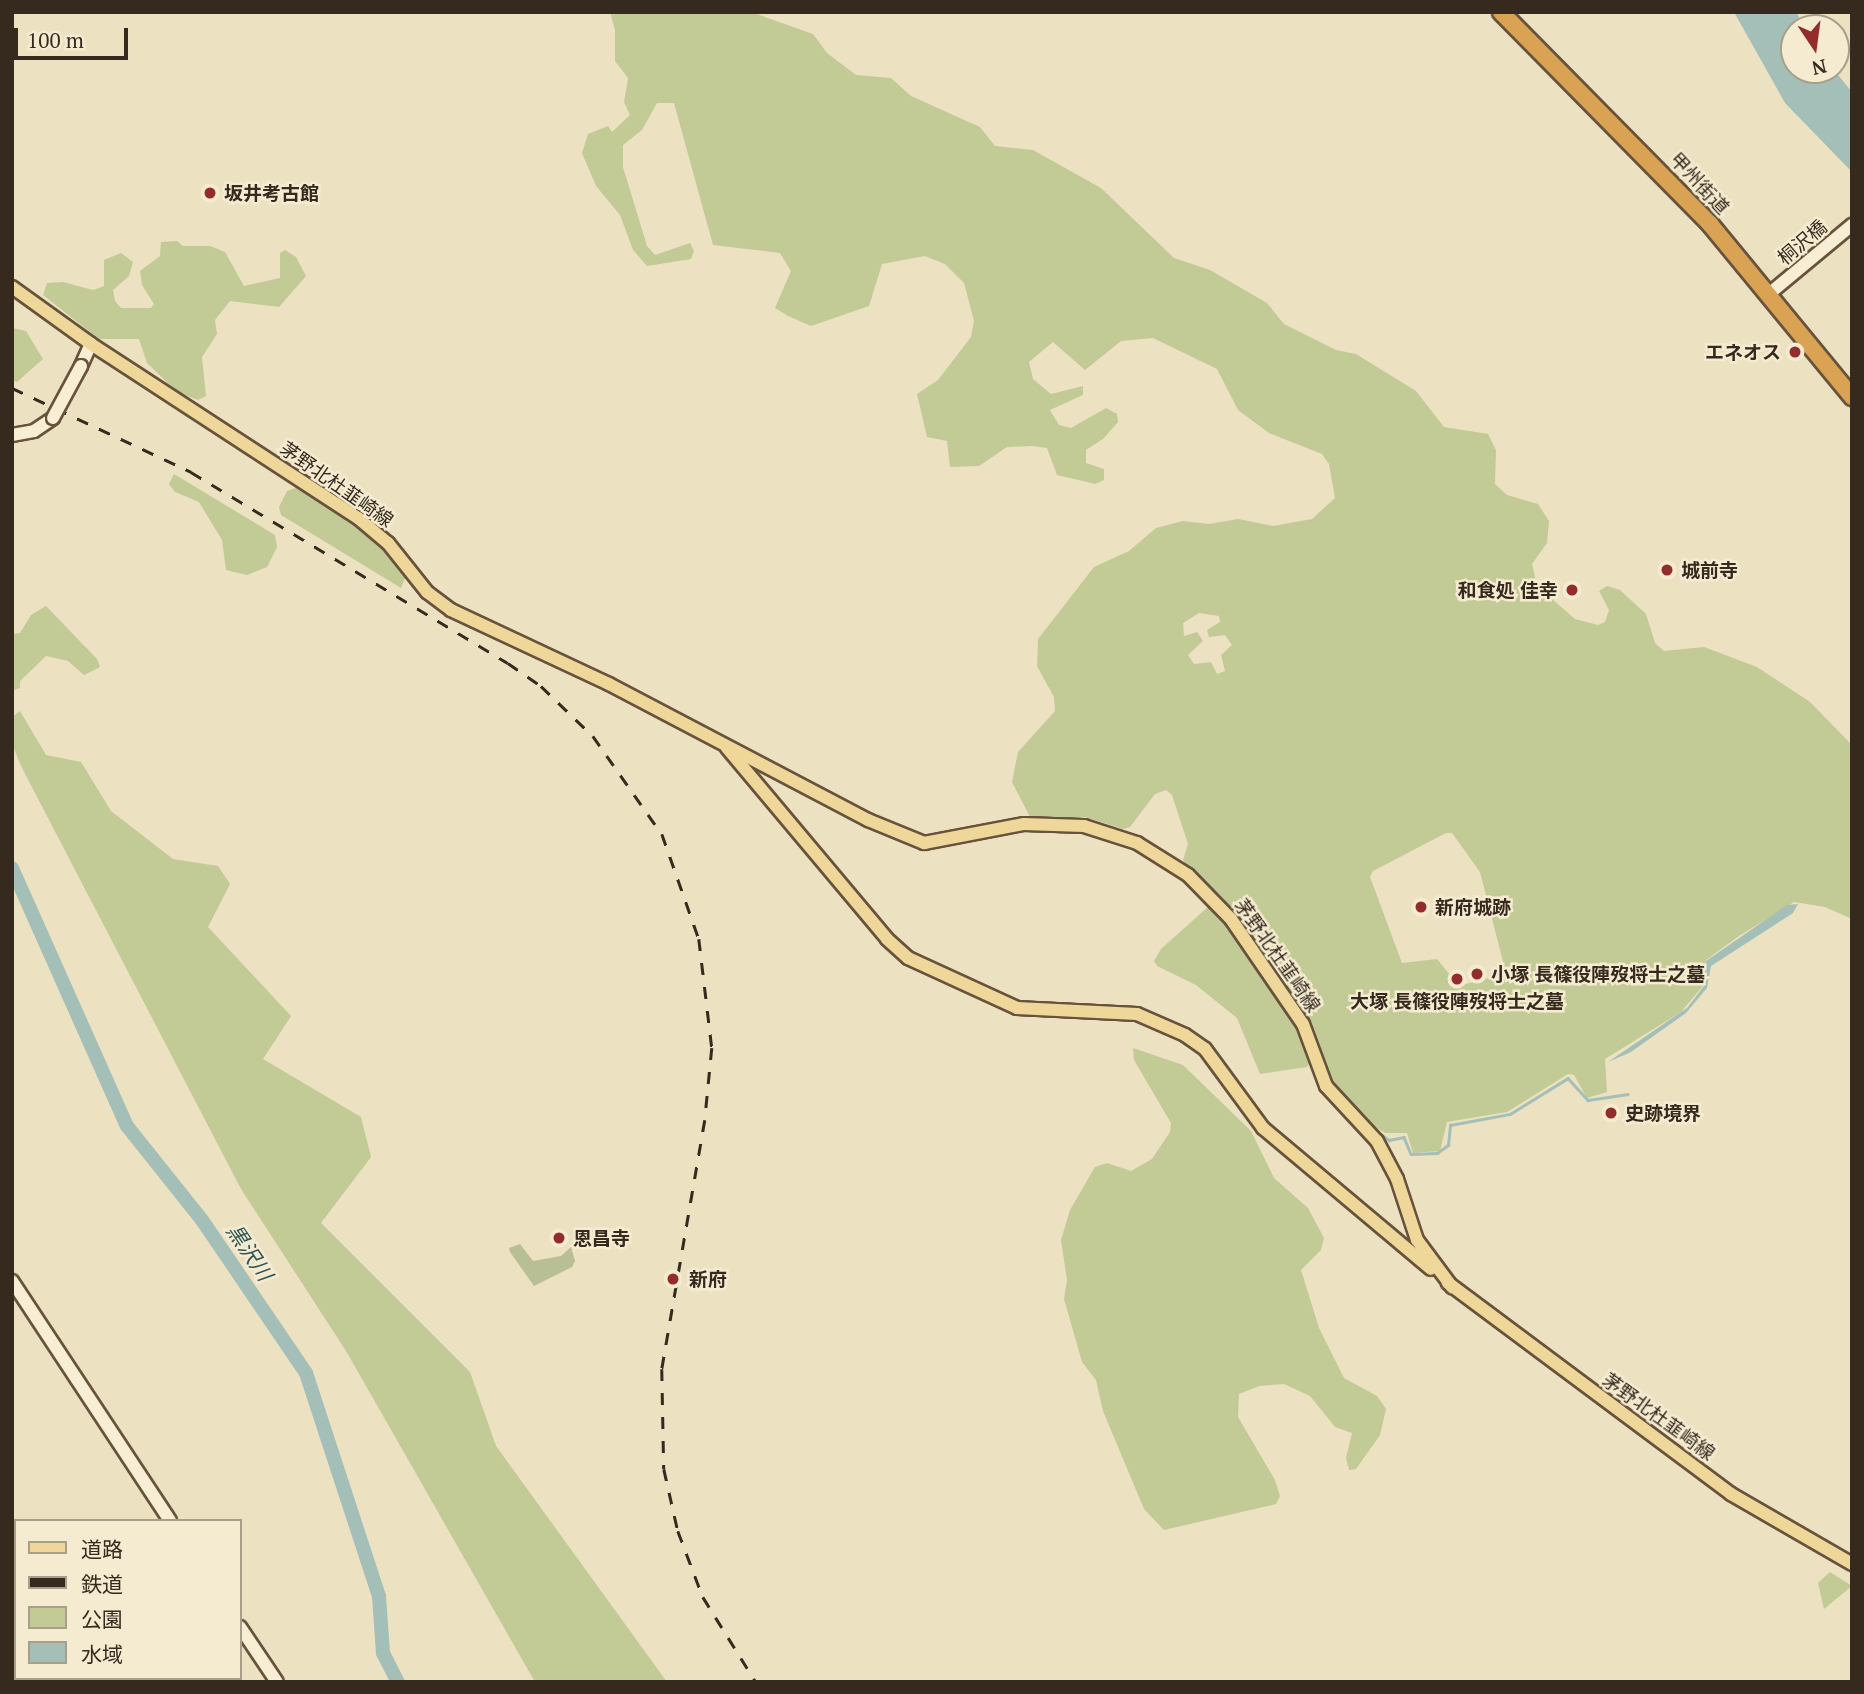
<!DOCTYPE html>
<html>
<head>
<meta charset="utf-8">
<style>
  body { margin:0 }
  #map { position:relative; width:1864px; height:1694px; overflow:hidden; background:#ece1c1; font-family:"PT Serif","Noto Sans JP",serif }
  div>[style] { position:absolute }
  .green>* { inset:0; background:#c2ca96 }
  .cemetery>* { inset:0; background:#b9bf95 }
  .water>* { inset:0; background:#a4bfb8 }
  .stream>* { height:2.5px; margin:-1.25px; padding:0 1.25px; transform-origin:1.25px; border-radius:1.25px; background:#a4bfb8 }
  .river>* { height:14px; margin:-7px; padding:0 7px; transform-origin:7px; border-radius:7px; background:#a4bfb8 }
  .roads { filter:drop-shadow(2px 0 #67533d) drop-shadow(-2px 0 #67533d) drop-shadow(0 2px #67533d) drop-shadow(0 -2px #67533d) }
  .secondary>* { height:12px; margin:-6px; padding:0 6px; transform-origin:6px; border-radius:6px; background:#f8eed4 }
  .primary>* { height:12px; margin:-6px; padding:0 6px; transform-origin:6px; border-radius:6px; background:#efd799 }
  .highway>* { height:16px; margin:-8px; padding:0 8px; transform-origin:8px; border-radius:8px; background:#daa353 }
  .rail>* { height:2.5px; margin-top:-1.25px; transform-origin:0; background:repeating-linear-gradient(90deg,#352a1d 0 12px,transparent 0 24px) }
  .bridges { filter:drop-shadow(2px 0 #67533d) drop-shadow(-2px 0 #67533d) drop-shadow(0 2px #67533d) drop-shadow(0 -2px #67533d) }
  .secondary-bridge>* { height:12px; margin:-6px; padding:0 6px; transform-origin:6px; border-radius:6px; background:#f8eed4 }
  .dots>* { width:19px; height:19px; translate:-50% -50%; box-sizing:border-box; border:4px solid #f4ebd1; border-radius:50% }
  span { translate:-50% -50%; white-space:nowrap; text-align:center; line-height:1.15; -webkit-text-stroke:5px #f4ebd1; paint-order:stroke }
  .street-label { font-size:19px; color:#352a1d }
  .poi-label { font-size:19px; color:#352a1d; font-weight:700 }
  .left { translate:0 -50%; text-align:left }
  .right { translate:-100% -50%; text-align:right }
  .water-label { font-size:21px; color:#2d5554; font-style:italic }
  .frame { position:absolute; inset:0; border:14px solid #352a1d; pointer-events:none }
  .legend { position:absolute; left:14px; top:1519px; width:228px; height:161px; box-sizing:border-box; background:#f4ebd1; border:2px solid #a89e89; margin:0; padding:9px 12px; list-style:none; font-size:21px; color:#352a1d }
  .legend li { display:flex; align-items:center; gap:14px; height:35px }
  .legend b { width:35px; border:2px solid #a89e89 }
  .north { position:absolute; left:1780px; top:14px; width:70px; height:70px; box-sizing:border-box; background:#f4ebd1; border:2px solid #a89e89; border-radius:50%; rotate:167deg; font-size:19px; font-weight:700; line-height:28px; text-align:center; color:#352a1d }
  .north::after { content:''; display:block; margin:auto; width:24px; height:32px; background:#932d2b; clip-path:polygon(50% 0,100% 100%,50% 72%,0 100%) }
  .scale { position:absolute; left:14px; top:28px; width:114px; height:32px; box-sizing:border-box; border:4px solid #352a1d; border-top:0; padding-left:9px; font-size:21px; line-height:24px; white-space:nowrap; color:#352a1d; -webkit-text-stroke:5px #f4ebd1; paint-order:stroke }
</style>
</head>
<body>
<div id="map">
  <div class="green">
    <i style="clip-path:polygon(evenodd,610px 12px,751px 12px,813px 34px,827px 53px,856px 75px,891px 78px,911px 96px,980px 127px,995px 146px,1033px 150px,1101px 188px,1174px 258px,1210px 270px,1267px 303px,1284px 324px,1336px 350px,1356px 354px,1416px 391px,1444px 427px,1488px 434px,1496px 450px,1495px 484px,1507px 495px,1538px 504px,1549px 521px,1547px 543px,1532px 564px,1537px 586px,1575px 619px,1598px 625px,1605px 622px,1609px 610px,1599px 591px,1607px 586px,1620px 590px,1646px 614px,1655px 643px,1664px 651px,1704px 647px,1757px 667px,1810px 702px,1852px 745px,1852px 919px,1825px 907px,1794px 902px,1739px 936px,1706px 960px,1703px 986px,1681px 1012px,1605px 1059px,1607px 1092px,1587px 1098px,1574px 1075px,1568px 1074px,1507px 1112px,1447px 1122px,1440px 1151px,1413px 1153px,1407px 1133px,1385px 1133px,1367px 1122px,1335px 1092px,1310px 1029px,1187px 868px,1183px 860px,1188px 844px,1172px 795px,1166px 790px,1155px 794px,1130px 827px,1123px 829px,1085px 817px,1030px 817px,1012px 782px,1018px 752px,1055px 711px,1054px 697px,1037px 666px,1038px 639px,1094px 567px,1129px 551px,1156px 528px,1183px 521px,1209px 524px,1238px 519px,1273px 526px,1312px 519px,1335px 498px,1329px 464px,1322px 454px,1269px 433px,1238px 410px,1217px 369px,1153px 338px,1121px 341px,1085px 370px,1053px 342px,1029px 362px,1033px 379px,1051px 394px,1083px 386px,1083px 395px,1050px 410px,1059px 425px,1071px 428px,1106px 408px,1117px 414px,1118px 422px,1103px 439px,1086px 450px,1086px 463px,1104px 469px,1104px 480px,1095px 484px,1057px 475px,1047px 448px,1033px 446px,1007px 447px,979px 466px,950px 467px,947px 441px,927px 437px,917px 394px,938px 380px,971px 337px,974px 321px,964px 283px,945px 264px,925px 256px,882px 264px,869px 306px,811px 326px,788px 316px,775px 308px,791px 271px,780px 253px,713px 245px,674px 103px,657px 103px,642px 130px,623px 145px,623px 167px,647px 246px,655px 255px,690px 243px,694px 251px,691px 259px,647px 266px,633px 250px,620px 215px,596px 186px,582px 153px,588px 134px,608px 126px,612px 132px,630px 115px,624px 102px,628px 78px,615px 61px,615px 30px,610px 12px,1199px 613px,1219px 616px,1220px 622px,1207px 630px,1209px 637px,1225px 635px,1232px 645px,1221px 655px,1225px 671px,1217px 674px,1211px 662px,1194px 664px,1188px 655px,1203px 641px,1197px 632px,1184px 636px,1183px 623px,1199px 613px,610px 12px,1446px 833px,1452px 833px,1480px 872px,1506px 973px,1459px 986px,1437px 959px,1402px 963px,1370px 877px,1373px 871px,1446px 833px)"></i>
    <i style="clip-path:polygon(177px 241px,183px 246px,210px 246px,225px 252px,244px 286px,280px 278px,280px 253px,285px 250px,296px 257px,306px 276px,279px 307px,230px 301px,215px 320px,217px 334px,202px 357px,206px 396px,198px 400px,177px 392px,147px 363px,139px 339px,99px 339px,43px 295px,47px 283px,63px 282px,93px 290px,104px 286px,104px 260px,121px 253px,133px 262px,129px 276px,113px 290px,115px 301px,121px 308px,151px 308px,154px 304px,142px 285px,140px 271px,160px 256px,161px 242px)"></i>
    <i style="clip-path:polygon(12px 328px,26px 331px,43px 359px,17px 382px,12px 380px)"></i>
    <i style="clip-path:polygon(174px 474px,275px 535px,277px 547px,267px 567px,247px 575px,226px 570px,222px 540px,199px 502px,175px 492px,169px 484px)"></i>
    <i style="clip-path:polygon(296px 488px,362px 530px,386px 552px,405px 578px,401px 588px,281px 515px,279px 507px,287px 491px)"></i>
    <i style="clip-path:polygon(46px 606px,97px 659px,100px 667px,84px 675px,68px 661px,46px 656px,20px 681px,20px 688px,12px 691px,12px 634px,20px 633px,31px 615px)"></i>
    <i style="clip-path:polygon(20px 711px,46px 755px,81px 762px,111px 811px,173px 859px,218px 866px,230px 884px,208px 927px,291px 1016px,263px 1059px,361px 1117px,371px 1157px,321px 1223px,470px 1372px,496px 1446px,667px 1682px,535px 1682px,346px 1351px,241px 1189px,22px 768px,12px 744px,12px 717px)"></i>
    <i style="clip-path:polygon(1209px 906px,1214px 906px,1239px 938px,1299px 1027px,1311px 1060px,1307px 1067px,1260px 1074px,1237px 1018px,1196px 985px,1157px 966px,1154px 961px,1161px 949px)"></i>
    <i style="clip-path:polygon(1133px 1048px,1183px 1065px,1251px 1131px,1274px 1178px,1308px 1208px,1324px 1238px,1321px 1250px,1301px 1270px,1319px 1328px,1344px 1378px,1377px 1396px,1386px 1409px,1380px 1435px,1356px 1469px,1349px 1470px,1346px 1458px,1352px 1433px,1335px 1427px,1310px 1396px,1284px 1384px,1259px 1386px,1239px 1394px,1238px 1417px,1275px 1480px,1280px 1496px,1276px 1504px,1164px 1530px,1144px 1509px,1103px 1411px,1096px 1380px,1082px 1362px,1064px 1299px,1067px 1280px,1061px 1240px,1070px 1210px,1095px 1167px,1107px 1163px,1131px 1171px,1152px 1159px,1170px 1132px,1171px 1123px,1134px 1060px)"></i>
    <i style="clip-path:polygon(1830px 1572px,1852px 1586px,1824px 1609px,1818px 1583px)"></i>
  </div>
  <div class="cemetery">
    <i style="clip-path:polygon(520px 1244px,533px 1261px,561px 1256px,571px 1247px,575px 1261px,572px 1267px,534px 1286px,510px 1252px,509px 1248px)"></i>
  </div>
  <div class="water">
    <i style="clip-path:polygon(1734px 12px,1796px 12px,1805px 28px,1794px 28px,1794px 70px,1834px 70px,1852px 92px,1852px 172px,1785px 103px)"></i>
    <i style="clip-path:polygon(1798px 904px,1793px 913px,1711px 966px,1707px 988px,1686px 1013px,1631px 1052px,1608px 1062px,1687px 1008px,1704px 986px,1706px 961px,1787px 905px)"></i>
  </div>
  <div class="stream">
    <i style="left:1374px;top:1129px;width:19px;rotate:36deg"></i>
    <i style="left:1389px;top:1140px;width:15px;rotate:-11deg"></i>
    <i style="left:1404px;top:1137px;width:18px;rotate:68deg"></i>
    <i style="left:1411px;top:1154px;width:26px;rotate:-2deg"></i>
    <i style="left:1437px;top:1153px;width:14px;rotate:-36deg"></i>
    <i style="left:1448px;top:1145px;width:20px;rotate:-84deg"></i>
    <i style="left:1450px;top:1125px;width:61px;rotate:-10.4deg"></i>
    <i style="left:1510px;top:1114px;width:68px;rotate:-31.8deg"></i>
    <i style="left:1568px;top:1078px;width:30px;rotate:48deg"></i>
    <i style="left:1588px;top:1100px;width:40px;rotate:-8.5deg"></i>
  </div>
  <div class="river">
    <i style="left:12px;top:868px;width:282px;rotate:66deg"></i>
    <i style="left:127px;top:1126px;width:120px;rotate:51.4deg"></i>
    <i style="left:202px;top:1220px;width:185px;rotate:55.8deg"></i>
    <i style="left:306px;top:1373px;width:235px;rotate:71.9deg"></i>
    <i style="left:379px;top:1596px;width:57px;rotate:86deg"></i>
    <i style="left:383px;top:1653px;width:33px;rotate:63deg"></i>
  </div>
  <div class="roads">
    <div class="secondary">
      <i style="left:1770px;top:293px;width:107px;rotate:-39.7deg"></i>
      <i style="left:81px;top:366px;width:24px;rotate:-66deg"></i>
      <i style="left:12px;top:435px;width:22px;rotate:-10deg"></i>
      <i style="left:34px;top:431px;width:23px;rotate:-34deg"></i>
      <i style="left:12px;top:1281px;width:287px;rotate:56.6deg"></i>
      <i style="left:240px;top:1627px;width:66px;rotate:56.1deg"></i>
    </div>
    <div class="primary">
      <i style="left:12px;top:287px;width:97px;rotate:35.8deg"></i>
      <i style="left:91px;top:344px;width:319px;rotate:33.1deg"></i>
      <i style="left:358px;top:518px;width:39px;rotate:40deg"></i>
      <i style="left:388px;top:543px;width:63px;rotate:51.5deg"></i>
      <i style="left:427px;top:592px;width:30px;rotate:37deg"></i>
      <i style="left:451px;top:610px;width:174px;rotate:25.1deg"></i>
      <i style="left:609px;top:684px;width:293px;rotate:27.7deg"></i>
      <i style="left:868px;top:820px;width:61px;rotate:22.3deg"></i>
      <i style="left:924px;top:843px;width:102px;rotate:-10.8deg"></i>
      <i style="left:1024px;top:824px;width:60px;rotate:1.9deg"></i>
      <i style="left:1084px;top:826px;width:56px;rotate:17.8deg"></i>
      <i style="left:1137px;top:843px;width:60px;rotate:32.1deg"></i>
      <i style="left:1188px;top:875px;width:62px;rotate:45.7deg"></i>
      <i style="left:1231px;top:919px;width:127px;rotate:55.6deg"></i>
      <i style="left:1303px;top:1024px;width:66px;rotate:69.6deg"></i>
      <i style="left:1326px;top:1086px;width:75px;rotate:47.2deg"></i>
      <i style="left:1377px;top:1141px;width:43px;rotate:62.2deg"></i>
      <i style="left:1397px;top:1179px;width:64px;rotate:71.8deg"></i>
      <i style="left:1417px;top:1240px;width:59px;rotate:53.3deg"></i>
      <i style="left:727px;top:748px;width:249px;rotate:50deg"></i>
      <i style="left:887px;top:939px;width:28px;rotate:42deg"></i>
      <i style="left:908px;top:958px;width:120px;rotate:24.6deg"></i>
      <i style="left:1017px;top:1008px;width:120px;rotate:2.9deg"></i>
      <i style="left:1137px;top:1014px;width:52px;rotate:23.6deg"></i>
      <i style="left:1185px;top:1035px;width:24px;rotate:35deg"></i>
      <i style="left:1205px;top:1049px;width:98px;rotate:53.7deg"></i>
      <i style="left:1263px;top:1128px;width:219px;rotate:40deg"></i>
      <i style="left:1448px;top:1283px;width:353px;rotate:36.7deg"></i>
      <i style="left:1731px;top:1494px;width:140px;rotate:30deg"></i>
    </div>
    <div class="highway">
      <i style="left:1501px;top:12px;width:298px;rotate:45.4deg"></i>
      <i style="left:1710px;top:224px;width:224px;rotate:50.6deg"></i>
    </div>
  </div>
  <div class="rail">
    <i style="left:12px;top:388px;width:198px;rotate:25.1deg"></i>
    <i style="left:191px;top:472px;width:370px;rotate:31.1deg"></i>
    <i style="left:508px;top:663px;width:40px;rotate:34.9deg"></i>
    <i style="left:541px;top:686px;width:72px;rotate:43.9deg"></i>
    <i style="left:593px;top:736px;width:120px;rotate:54.9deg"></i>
    <i style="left:662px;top:834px;width:111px;rotate:70.6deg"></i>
    <i style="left:699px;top:939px;width:110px;rotate:83.2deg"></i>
    <i style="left:712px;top:1048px;width:72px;rotate:95.6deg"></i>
    <i style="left:705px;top:1120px;width:253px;rotate:99.8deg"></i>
    <i style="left:662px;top:1369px;width:100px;rotate:88.9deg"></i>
    <i style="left:664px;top:1469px;width:64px;rotate:77.3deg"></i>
    <i style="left:678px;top:1531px;width:71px;rotate:69.3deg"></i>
    <i style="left:703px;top:1597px;width:100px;rotate:58.1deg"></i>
  </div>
  <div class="bridges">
    <div class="secondary-bridge">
      <i style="left:53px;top:418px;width:59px;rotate:-61.7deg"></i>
    </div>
  </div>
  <div class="dots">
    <i style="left:210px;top:193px;background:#932d2b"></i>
    <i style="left:1795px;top:352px;background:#932d2b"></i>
    <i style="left:1667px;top:570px;background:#932d2b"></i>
    <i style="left:1572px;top:590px;background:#932d2b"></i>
    <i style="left:1421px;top:907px;background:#932d2b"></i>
    <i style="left:1477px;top:974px;background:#932d2b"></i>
    <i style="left:1457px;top:979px;background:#932d2b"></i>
    <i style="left:1611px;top:1113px;background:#932d2b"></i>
    <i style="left:559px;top:1238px;background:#932d2b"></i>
    <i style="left:673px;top:1279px;background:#932d2b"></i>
  </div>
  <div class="street-label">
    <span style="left:1700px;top:183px;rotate:47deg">甲州街道</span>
    <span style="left:1802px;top:242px;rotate:-40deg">桐沢橋</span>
    <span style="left:337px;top:484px;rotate:35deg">茅野北杜韮崎線</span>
    <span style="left:1278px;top:955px;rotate:55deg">茅野北杜韮崎線</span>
    <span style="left:1659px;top:1416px;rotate:36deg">茅野北杜韮崎線</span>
  </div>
  <div class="poi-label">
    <span class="left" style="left:224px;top:193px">坂井考古館</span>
    <span class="right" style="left:1781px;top:352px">エネオス</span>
    <span class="left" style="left:1681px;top:570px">城前寺</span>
    <span class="right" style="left:1558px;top:590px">和食処 佳幸</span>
    <span class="left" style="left:1435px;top:907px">新府城跡</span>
    <span class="left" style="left:1491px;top:974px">小塚 長篠役陣歿将士之墓</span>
    <span style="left:1457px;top:1001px">大塚 長篠役陣歿将士之墓</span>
    <span class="left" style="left:1625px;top:1113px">史跡境界</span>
    <span class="left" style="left:573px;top:1238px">恩昌寺</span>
    <span class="left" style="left:689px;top:1279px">新府</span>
  </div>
  <div class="water-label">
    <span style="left:250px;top:1252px;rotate:56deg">黒沢川</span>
  </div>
  <div class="frame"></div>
  <ul class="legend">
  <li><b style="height:9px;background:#efd799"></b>道路</li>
  <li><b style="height:9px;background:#352a1d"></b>鉄道</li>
  <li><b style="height:19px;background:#c2ca96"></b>公園</li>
  <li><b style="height:19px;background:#a4bfb8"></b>水域</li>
  </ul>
  <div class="north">N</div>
  <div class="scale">100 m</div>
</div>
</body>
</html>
